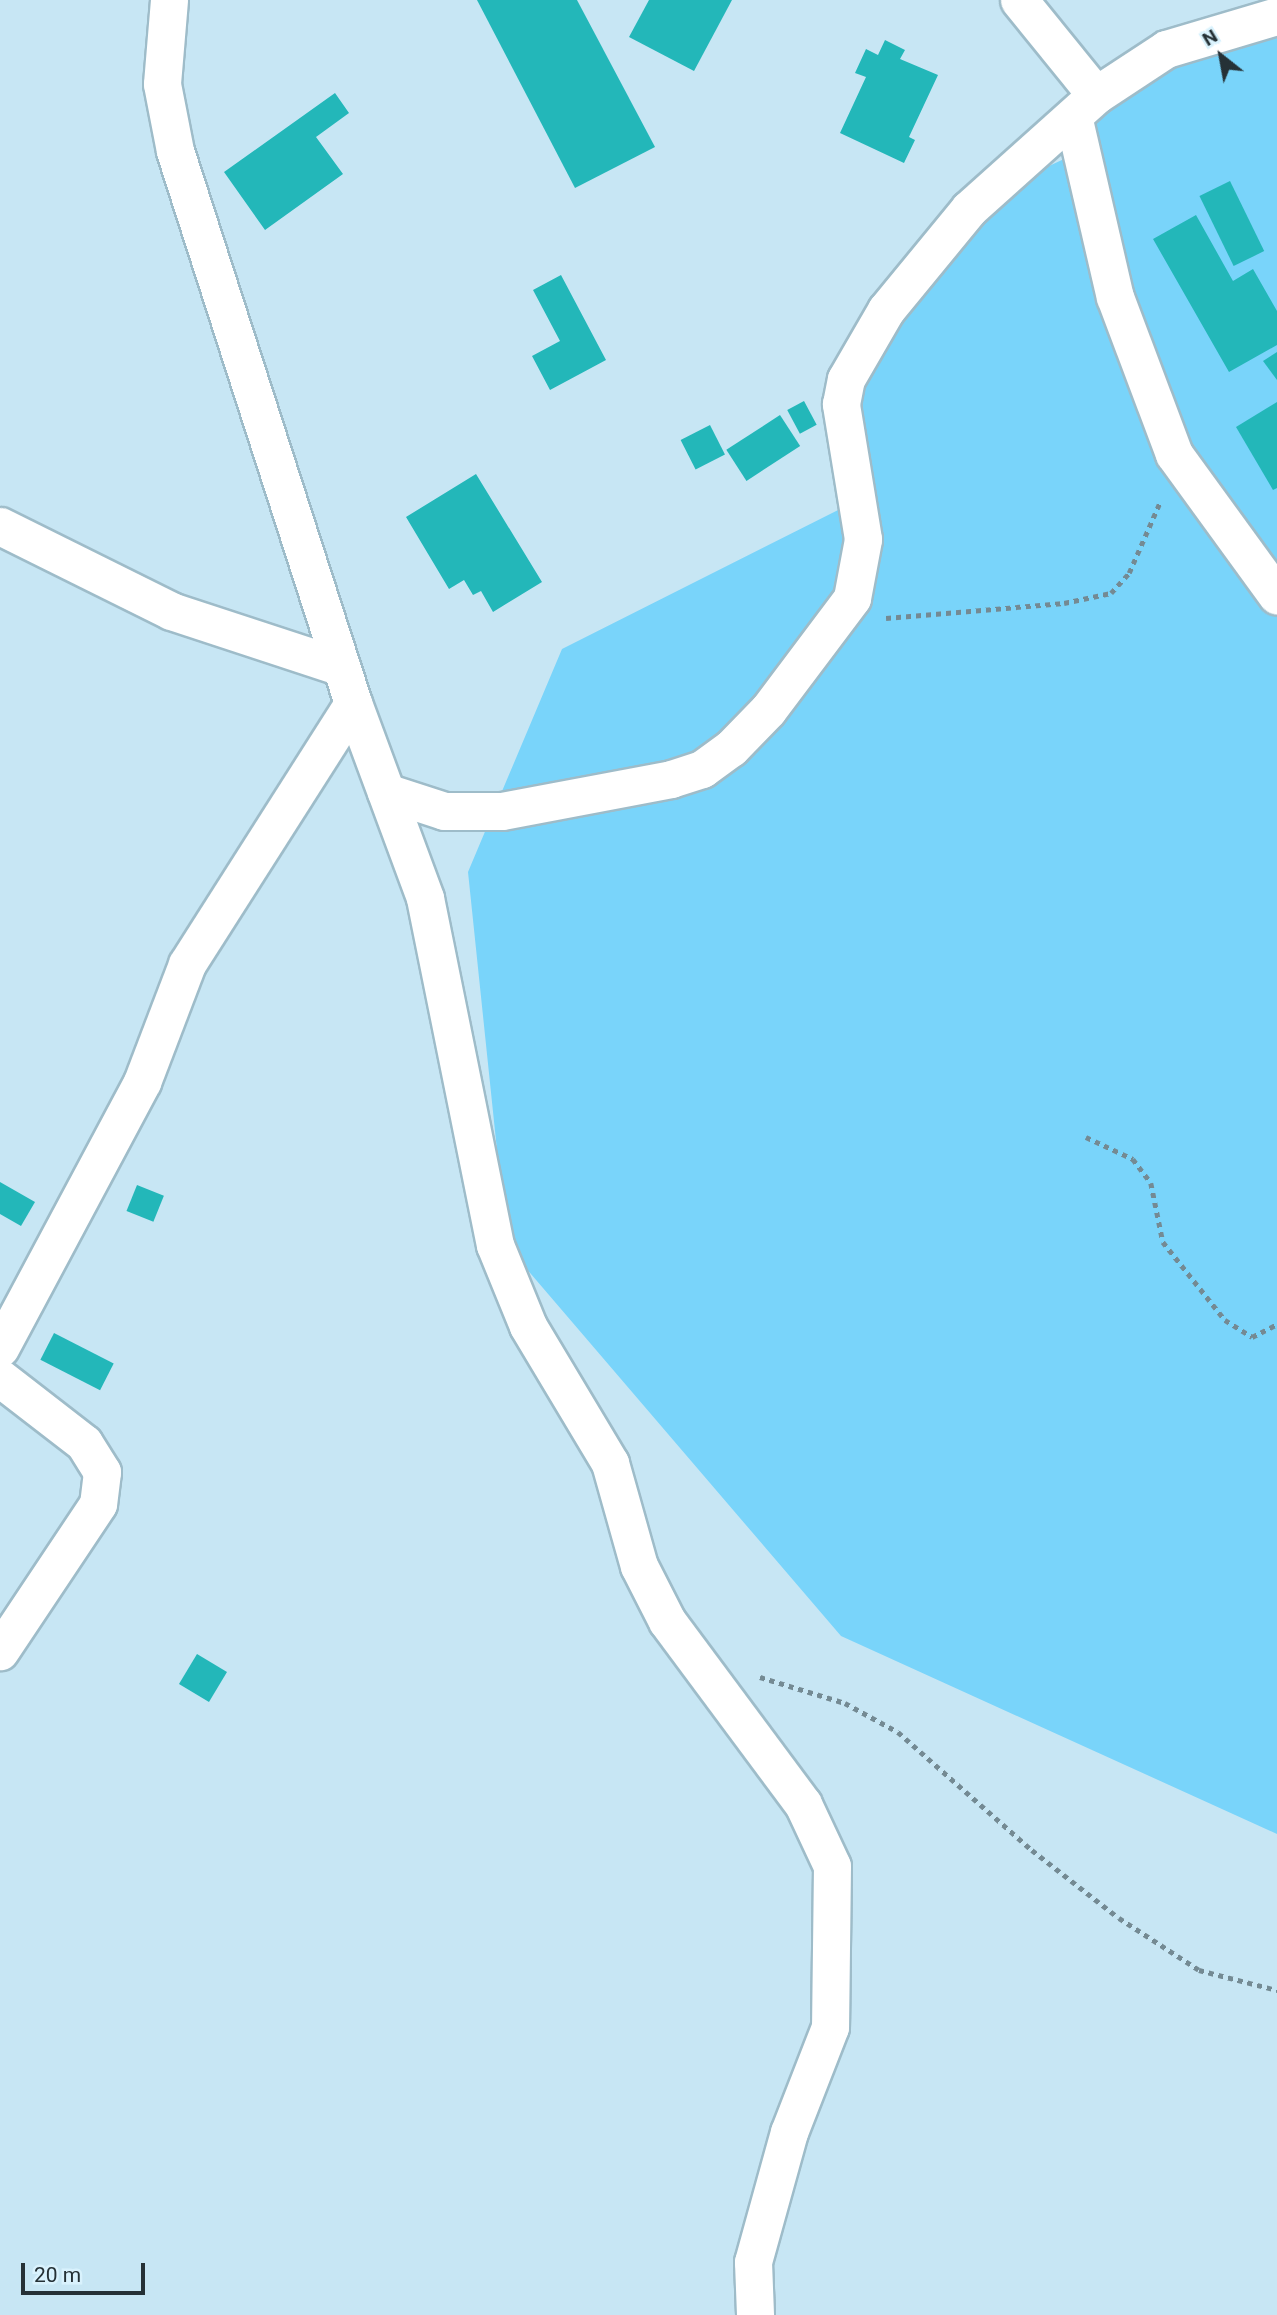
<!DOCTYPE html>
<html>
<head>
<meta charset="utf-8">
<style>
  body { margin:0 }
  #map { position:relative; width:1277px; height:2315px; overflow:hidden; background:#c7e6f4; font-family:Roboto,sans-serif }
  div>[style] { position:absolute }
  .green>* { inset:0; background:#79d4fa }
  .building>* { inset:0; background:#23b7b9; transform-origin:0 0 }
  .path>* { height:4.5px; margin-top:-2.25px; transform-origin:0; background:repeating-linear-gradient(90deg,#748a93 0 5px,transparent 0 10px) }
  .roads { filter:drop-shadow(2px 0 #9ebcc9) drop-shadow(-2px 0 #9ebcc9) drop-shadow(0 2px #9ebcc9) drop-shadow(0 -2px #9ebcc9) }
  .street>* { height:37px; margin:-18.5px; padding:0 18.5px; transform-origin:18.5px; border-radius:18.5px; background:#fff }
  span { translate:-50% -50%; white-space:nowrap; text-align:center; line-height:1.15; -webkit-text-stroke:5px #d9f2fd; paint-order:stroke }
  .north { position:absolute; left:1186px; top:21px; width:70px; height:70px; -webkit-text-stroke:5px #d9f2fd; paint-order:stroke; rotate:329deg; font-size:19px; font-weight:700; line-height:28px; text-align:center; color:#253136 }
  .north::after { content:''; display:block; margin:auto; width:24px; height:32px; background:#253136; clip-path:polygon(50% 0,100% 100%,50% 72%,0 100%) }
  .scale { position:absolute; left:21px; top:2263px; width:124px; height:32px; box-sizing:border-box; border:4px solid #253136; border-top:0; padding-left:9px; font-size:21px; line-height:24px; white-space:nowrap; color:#253136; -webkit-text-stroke:5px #d9f2fd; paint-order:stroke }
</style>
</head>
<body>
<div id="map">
  <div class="green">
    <i style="clip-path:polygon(1277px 32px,1277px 1834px,841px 1636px,507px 1246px,468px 872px,562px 649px,860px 499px,862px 374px,941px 261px,1034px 173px,1064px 159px,1111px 97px,1197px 47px)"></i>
  </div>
  <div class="building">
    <i style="clip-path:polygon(477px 0,577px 0,655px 147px,575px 188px)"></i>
    <i style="clip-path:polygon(649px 0,732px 0,694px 71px,629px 37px)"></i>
    <i style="clip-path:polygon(885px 40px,905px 50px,900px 59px,938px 75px,909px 137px,915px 140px,904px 163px,840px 133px,866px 77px,855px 73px,866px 49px,878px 55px)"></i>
    <i style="clip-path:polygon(335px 93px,349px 113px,316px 137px,343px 174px,265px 230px,224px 172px)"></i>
    <i style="left:1230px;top:181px;width:78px;height:34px;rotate:64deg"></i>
    <i style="clip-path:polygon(1196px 215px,1233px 281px,1253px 269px,1277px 311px,1277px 345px,1229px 372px,1153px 239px)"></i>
    <i style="clip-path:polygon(561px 275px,606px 360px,550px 390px,532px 356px,560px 341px,533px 290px)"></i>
    <i style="clip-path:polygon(1277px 352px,1277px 380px,1263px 361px)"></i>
    <i style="left:804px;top:401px;width:27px;height:19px;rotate:62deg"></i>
    <i style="clip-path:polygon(1277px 402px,1277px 488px,1273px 490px,1236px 427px)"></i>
    <i style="left:780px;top:415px;width:37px;height:64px;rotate:57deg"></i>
    <i style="left:710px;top:425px;width:33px;height:33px;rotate:63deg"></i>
    <i style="clip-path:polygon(476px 474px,542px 582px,493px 612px,481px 591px,473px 595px,464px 580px,449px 589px,406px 517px)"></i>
    <i style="clip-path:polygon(0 1182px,35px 1202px,21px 1226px,0 1214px)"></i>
    <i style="left:137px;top:1185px;width:29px;height:28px;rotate:22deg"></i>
    <i style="left:54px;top:1333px;width:67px;height:30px;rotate:27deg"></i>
    <i style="left:197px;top:1654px;width:35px;height:35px;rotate:31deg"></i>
  </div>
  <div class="path">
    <i style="left:886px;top:618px;width:179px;rotate:-4.8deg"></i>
    <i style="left:1064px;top:603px;width:48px;rotate:-12deg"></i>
    <i style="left:1111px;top:593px;width:27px;rotate:-48deg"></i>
    <i style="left:1129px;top:573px;width:77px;rotate:-66.4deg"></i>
    <i style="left:1086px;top:1137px;width:52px;rotate:25.1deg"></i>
    <i style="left:1133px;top:1159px;width:30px;rotate:53deg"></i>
    <i style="left:1151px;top:1183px;width:60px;rotate:78.5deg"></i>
    <i style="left:1163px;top:1242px;width:100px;rotate:51.5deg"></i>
    <i style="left:1225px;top:1320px;width:32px;rotate:32deg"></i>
    <i style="left:1252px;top:1337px;width:28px;rotate:-27deg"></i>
    <i style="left:760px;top:1677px;width:89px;rotate:17deg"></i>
    <i style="left:845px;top:1703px;width:60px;rotate:28.7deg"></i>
    <i style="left:898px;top:1732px;width:179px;rotate:41.4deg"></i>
    <i style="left:1032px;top:1850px;width:110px;rotate:38deg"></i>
    <i style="left:1119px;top:1918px;width:95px;rotate:33deg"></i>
    <i style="left:1199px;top:1970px;width:81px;rotate:14.4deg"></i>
  </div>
  <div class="roads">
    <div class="street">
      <i style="left:169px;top:0;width:84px;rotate:94.8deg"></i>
      <i style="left:162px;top:84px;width:68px;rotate:79deg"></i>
      <i style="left:175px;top:151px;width:580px;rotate:72.13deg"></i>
      <i style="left:353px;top:703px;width:208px;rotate:69.7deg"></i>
      <i style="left:425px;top:898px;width:354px;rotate:78.6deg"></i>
      <i style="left:495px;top:1245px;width:87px;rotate:67.8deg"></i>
      <i style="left:528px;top:1326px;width:160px;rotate:59.1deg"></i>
      <i style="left:610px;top:1463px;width:107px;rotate:74.3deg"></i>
      <i style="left:639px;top:1566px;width:62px;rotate:63deg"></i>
      <i style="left:667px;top:1621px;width:228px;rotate:53.4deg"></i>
      <i style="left:803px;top:1804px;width:68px;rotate:64.9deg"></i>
      <i style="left:832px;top:1866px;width:161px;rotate:90.7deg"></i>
      <i style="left:830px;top:2027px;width:113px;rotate:111.3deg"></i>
      <i style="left:789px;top:2132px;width:135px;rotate:105.5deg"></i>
      <i style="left:753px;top:2262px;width:53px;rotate:87.8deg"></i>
      <i style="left:1019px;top:0;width:122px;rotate:51deg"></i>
      <i style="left:1074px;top:120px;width:182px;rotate:77deg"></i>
      <i style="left:1115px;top:297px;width:168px;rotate:69.4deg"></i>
      <i style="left:1174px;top:454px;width:175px;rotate:54deg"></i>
      <i style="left:0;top:526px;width:191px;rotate:26.4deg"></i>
      <i style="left:171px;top:611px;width:179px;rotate:18.2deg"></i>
      <i style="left:386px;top:792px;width:61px;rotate:18.1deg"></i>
      <i style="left:444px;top:811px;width:58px"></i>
      <i style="left:502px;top:811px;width:172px;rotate:-10.7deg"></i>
      <i style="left:671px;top:779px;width:33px;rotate:-18deg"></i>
      <i style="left:702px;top:769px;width:36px;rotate:-36deg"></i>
      <i style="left:731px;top:748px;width:53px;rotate:-45.8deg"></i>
      <i style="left:768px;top:710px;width:140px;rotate:-53.1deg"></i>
      <i style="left:852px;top:598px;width:60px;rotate:-79.4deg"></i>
      <i style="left:863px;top:539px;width:137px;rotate:-99.3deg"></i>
      <i style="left:841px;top:404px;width:25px;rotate:-79deg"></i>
      <i style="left:846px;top:379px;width:80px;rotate:-59.9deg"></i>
      <i style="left:886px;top:310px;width:131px;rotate:-50.6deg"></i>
      <i style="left:969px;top:209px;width:171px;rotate:-41.9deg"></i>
      <i style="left:1096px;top:95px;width:84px;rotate:-33.3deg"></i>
      <i style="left:1166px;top:49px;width:116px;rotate:-16.6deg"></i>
      <i style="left:0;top:1348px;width:302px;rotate:-61.9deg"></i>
      <i style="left:142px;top:1082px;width:126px;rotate:-69.1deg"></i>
      <i style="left:187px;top:964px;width:309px;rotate:-57.5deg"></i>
      <i style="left:0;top:1378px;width:106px;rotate:37.7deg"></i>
      <i style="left:84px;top:1443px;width:34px;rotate:58deg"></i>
      <i style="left:102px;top:1472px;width:32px;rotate:97deg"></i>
      <i style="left:98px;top:1504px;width:177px;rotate:123.7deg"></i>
    </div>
  </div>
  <div class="north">N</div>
  <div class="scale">20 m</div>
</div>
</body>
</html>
